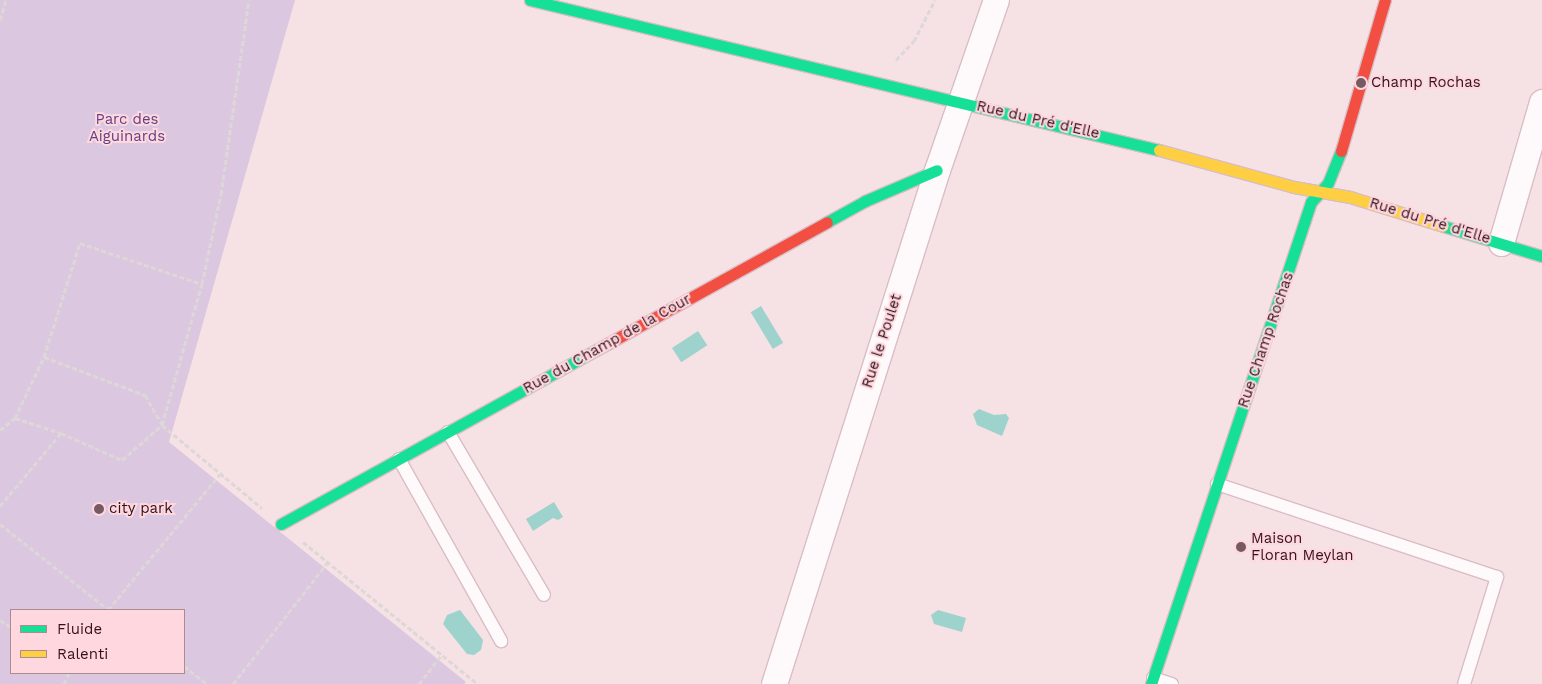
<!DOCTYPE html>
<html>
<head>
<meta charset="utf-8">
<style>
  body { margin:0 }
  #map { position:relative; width:1542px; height:684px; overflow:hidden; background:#f6e1e5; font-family:"Work Sans",sans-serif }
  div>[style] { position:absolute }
  .green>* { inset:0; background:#dbc7e0 }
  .water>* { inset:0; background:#9ed2cc; transform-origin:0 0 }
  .path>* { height:3px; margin-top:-1.5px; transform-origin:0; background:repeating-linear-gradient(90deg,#ded7d8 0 5px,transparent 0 7.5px) }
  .roads { filter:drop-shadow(1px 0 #d8bec4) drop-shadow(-1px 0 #d8bec4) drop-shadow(0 1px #d8bec4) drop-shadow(0 -1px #d8bec4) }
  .lane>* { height:12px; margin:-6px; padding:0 6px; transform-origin:6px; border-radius:6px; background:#fefafb }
  .street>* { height:25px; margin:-12.5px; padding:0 12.5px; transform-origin:12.5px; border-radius:12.5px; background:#fefafb }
  .fast>* { height:11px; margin:-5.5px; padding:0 5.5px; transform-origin:5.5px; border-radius:5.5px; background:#16e098 }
  .slow>* { height:11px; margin:-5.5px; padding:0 5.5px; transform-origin:5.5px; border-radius:5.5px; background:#ffcf43 }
  .jam>* { height:11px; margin:-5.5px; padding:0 5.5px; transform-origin:5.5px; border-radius:5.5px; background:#f24e42 }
  .dots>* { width:14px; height:14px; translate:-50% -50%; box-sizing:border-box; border:2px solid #ffd8df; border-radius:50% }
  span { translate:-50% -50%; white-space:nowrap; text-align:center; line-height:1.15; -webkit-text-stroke:4px #ffd8df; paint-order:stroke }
  .poi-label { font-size:15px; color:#33121a }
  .left { translate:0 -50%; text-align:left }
  .park-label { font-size:15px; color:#634185 }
  .street-label { font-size:15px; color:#33121a }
  .legend { position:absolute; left:10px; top:609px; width:175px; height:65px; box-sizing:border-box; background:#ffd8df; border:1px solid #ad8990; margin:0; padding:6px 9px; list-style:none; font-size:15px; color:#33121a }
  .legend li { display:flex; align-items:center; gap:10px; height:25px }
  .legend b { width:25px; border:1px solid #ad8990 }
</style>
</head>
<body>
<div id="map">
  <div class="green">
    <i style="clip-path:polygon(evenodd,0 0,295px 0,169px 442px,466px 682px,464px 684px,0 684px,0 0,11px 610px,184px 610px,184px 673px,11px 673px,11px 610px)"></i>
  </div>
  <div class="water">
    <i style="left:761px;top:306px;width:43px;height:12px;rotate:59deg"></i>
    <i style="left:698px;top:331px;width:17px;height:31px;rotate:57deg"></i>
    <i style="clip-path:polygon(979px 409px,994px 415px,1006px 414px,1009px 418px,1002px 436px,977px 425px,973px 414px)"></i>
    <i style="clip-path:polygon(554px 502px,563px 517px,558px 520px,553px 518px,533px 531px,526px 519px)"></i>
    <i style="clip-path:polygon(460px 610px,483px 640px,481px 650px,474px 655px,467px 654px,443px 624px,447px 615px)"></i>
    <i style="clip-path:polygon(938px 610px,966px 618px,962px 632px,934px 624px,931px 615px)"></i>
  </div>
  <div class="path">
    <i style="left:0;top:20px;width:21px;rotate:-73deg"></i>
    <i style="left:896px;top:60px;width:26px;rotate:-47deg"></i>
    <i style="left:914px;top:41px;width:46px;rotate:-62.9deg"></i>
    <i style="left:44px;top:357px;width:108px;rotate:20.6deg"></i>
    <i style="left:145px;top:395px;width:34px;rotate:60deg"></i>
    <i style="left:162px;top:425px;width:130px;rotate:39.7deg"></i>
    <i style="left:15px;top:418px;width:48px;rotate:18.1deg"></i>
    <i style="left:61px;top:433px;width:67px;rotate:23.9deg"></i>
    <i style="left:122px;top:460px;width:53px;rotate:-41.2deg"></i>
    <i style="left:162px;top:425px;width:147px;rotate:-74.2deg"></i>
    <i style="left:202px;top:284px;width:92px;rotate:-78.1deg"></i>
    <i style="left:221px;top:194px;width:196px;rotate:-81.8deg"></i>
    <i style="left:0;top:430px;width:19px;rotate:-39deg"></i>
    <i style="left:15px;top:418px;width:68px;rotate:-64.6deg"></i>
    <i style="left:44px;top:357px;width:120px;rotate:-72.5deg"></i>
    <i style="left:80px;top:243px;width:129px;rotate:18.6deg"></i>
    <i style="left:0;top:506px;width:95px;rotate:-50.1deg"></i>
    <i style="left:0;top:524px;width:139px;rotate:38.3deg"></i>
    <i style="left:303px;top:542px;width:225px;rotate:39.1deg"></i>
    <i style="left:108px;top:610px;width:176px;rotate:-50.5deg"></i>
    <i style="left:0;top:620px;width:13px;rotate:32deg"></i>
    <i style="left:184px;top:666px;width:29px;rotate:38deg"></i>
    <i style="left:64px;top:684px;width:12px;rotate:-66deg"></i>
    <i style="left:233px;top:684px;width:155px;rotate:-52.1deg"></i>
    <i style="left:419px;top:684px;width:37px;rotate:-52deg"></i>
  </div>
  <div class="roads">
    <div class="lane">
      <i style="left:448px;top:432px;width:189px;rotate:59.5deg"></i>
      <i style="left:399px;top:459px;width:209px;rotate:60.7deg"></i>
      <i style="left:1217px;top:484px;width:295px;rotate:18.4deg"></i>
      <i style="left:1497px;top:577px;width:112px;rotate:107.1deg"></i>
      <i style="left:1153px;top:678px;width:20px;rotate:18deg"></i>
    </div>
    <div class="street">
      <i style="left:1501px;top:243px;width:147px;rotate:-73.8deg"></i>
      <i style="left:774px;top:684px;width:539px;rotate:-72.41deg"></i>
      <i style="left:937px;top:170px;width:180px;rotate:-70.9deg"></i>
    </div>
    <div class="fast">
      <i style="left:530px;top:0;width:647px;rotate:13.41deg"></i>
      <i style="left:827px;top:222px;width:43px;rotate:-28.9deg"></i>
      <i style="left:865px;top:201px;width:78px;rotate:-23.3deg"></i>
      <i style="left:1443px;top:226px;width:103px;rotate:16.9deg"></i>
      <i style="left:281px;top:524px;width:375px;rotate:-28.9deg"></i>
      <i style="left:1151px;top:684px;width:508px;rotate:-71.64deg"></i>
      <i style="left:1311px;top:202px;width:25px;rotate:-48deg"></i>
      <i style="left:1328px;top:183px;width:35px;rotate:-68deg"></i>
    </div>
    <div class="slow">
      <i style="left:1159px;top:150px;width:140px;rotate:15.3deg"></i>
      <i style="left:1294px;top:187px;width:57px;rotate:10.1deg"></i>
      <i style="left:1350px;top:197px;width:97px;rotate:17.3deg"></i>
    </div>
    <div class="jam">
      <i style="left:1341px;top:151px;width:157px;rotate:-73.8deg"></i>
      <i style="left:609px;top:343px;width:249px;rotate:-29deg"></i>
    </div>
  </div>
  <div class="dots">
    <i style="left:1361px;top:83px;background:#775a61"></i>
    <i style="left:99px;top:509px;background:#775a61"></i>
    <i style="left:1241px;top:547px;background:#775a61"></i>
  </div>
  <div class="poi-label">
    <span class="left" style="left:1371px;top:83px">Champ Rochas</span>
    <span class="left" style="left:109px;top:509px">city park</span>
    <span class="left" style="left:1251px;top:547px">Maison<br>Floran Meylan</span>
  </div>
  <div class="park-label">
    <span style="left:127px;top:128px">Parc des<br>Aiguinards</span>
  </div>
  <div class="street-label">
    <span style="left:1038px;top:120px;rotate:13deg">Rue du Pré d'Elle</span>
    <span style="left:1430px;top:221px;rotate:17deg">Rue du Pré d'Elle</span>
    <span style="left:1266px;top:340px;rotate:-71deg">Rue Champ Rochas</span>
    <span style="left:882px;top:341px;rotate:-72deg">Rue le Poulet</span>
    <span style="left:607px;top:344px;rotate:-29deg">Rue du Champ de la Cour</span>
  </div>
  <ul class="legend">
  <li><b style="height:6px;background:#16e098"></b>Fluide</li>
  <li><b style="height:6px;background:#ffcf43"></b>Ralenti</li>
  </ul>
</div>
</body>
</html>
